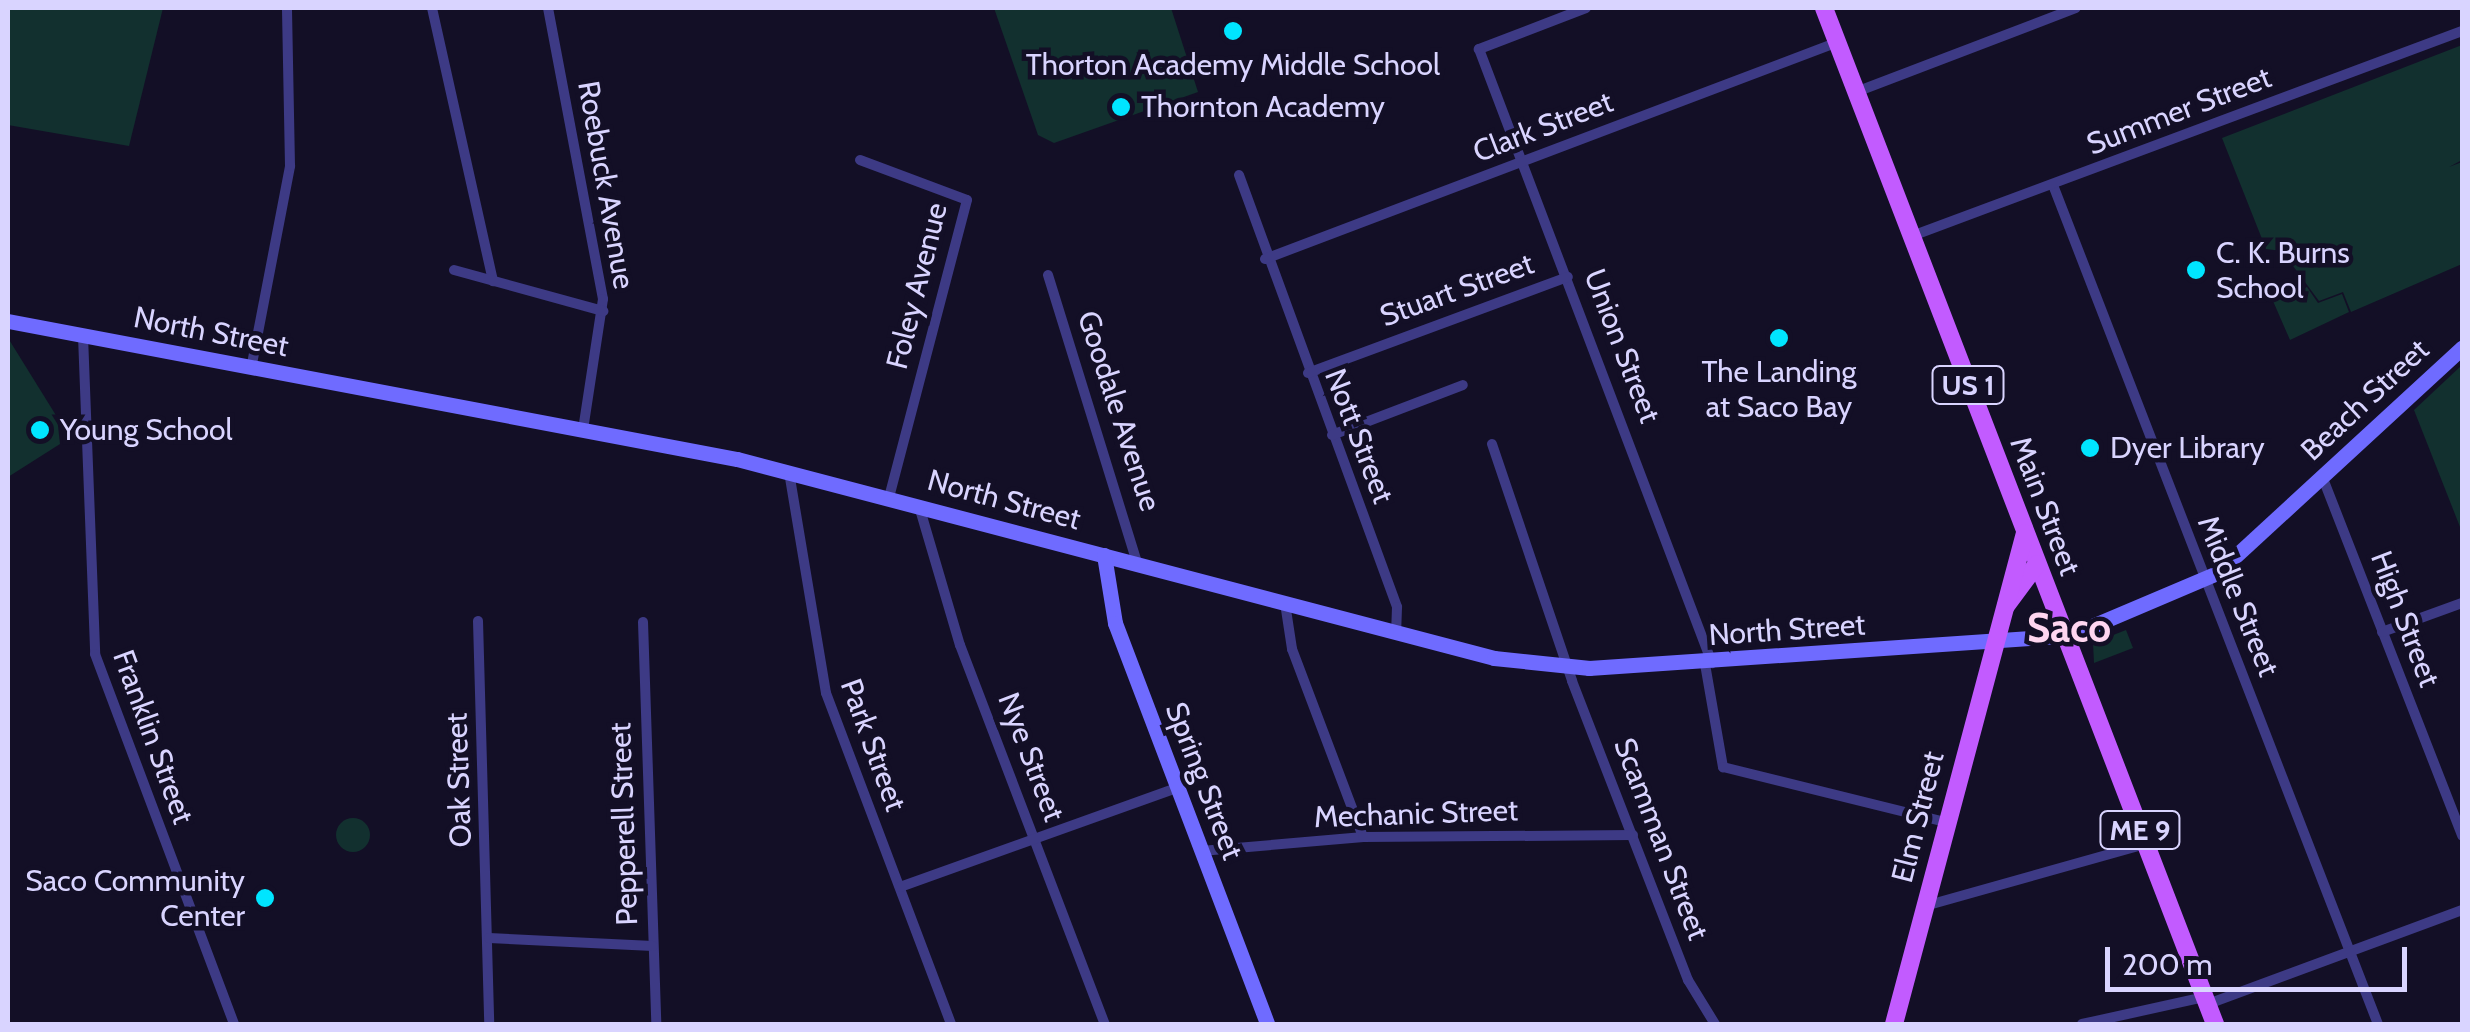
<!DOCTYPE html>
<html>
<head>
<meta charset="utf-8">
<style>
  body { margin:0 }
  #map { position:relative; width:2470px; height:1032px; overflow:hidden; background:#130f26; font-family:Cabin,sans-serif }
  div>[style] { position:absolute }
  .green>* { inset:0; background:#12302f }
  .round { border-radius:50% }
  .street>* { height:10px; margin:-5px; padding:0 5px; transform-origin:5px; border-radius:5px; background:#3d3a85 }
  .secondary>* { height:15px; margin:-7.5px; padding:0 7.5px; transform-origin:7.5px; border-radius:7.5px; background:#6f6bff }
  .primary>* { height:18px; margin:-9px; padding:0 9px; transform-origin:9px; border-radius:9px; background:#c25bff }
  .dots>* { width:28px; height:28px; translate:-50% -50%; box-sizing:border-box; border:5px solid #130f26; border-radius:50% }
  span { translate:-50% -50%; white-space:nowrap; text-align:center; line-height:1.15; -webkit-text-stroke:9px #130f26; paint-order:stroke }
  .shield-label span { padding:2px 8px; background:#130f26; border:2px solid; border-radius:8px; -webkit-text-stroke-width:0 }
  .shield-label { font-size:28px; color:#d9d4ff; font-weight:700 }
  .poi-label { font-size:30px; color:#d9d4ff }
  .left { translate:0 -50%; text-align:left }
  .right { translate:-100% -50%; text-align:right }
  .street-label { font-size:30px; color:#d9d4ff }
  .district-label { font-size:40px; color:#ffd6f0; font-weight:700 }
  .frame { position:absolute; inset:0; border:10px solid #d9d4ff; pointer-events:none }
  .scale { position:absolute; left:2105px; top:947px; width:302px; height:45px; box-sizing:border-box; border:5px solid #d9d4ff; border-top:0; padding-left:12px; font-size:30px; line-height:35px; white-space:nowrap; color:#d9d4ff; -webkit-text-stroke:8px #130f26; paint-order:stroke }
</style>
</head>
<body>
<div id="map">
  <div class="green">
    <i style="clip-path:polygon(8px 8px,163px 8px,129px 146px,8px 125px)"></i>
    <i style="clip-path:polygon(994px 8px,1171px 8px,1198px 92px,1054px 143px,1038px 135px)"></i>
    <i style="clip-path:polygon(2462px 45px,2462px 160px,2449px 167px,2462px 162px,2462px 264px,2351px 312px,2343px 292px,2319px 301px,2282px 251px,2266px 249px,2222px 138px)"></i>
    <i style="clip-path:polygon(2307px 287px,2318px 303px,2342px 294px,2349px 312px,2290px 340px,2273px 301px)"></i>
    <i style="clip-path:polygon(8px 338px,57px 417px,60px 444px,8px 477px)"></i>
    <i style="clip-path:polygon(2462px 365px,2462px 532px,2414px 410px)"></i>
    <i style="clip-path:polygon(2126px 630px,2133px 648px,2094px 663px,2093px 643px)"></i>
    <i class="round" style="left:336px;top:818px;width:34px;height:34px"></i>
  </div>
  <div class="street">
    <i style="left:432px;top:8px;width:280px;rotate:77.4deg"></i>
    <i style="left:548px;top:8px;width:296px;rotate:79.3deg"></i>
    <i style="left:603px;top:299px;width:133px;rotate:98.7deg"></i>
    <i style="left:1586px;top:8px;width:115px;rotate:159deg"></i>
    <i style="left:1479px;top:49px;width:657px;rotate:69.22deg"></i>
    <i style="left:1856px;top:92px;width:235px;rotate:-20.9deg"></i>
    <i style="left:860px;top:160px;width:114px;rotate:20.5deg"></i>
    <i style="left:967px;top:200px;width:308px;rotate:104.7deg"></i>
    <i style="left:1239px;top:175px;width:460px;rotate:69.9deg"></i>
    <i style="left:1397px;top:607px;width:25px;rotate:92deg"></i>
    <i style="left:2053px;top:185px;width:900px;rotate:68.83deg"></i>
    <i style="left:1912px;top:236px;width:587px;rotate:-20.44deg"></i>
    <i style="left:1265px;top:259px;width:613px;rotate:-20.74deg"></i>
    <i style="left:454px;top:270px;width:155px;rotate:15.4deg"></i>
    <i style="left:1048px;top:275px;width:301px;rotate:72.8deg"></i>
    <i style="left:83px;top:336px;width:318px;rotate:87.8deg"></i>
    <i style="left:95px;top:654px;width:395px;rotate:69.4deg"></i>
    <i style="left:251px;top:369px;width:207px;rotate:-79.1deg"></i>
    <i style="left:290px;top:166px;width:158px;rotate:-91.1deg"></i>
    <i style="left:1308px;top:373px;width:277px;rotate:-20.3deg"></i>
    <i style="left:1332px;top:435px;width:140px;rotate:-20.9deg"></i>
    <i style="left:1492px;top:444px;width:250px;rotate:71.3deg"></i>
    <i style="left:1572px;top:681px;width:321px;rotate:68.8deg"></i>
    <i style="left:1688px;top:980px;width:52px;rotate:58.5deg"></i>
    <i style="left:789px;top:472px;width:224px;rotate:80.5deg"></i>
    <i style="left:826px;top:693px;width:354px;rotate:69.3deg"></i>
    <i style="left:2322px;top:476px;width:386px;rotate:68.7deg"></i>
    <i style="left:919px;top:506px;width:145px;rotate:73.6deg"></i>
    <i style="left:960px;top:645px;width:406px;rotate:69.1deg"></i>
    <i style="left:1285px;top:603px;width:47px;rotate:81.3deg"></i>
    <i style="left:1292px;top:649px;width:201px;rotate:69.3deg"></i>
    <i style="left:478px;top:621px;width:403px;rotate:88.4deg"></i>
    <i style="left:643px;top:622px;width:402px;rotate:88.1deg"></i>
    <i style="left:2382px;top:632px;width:85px;rotate:-19.9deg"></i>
    <i style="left:1705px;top:664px;width:105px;rotate:80.1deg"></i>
    <i style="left:1723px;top:767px;width:229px;rotate:13.9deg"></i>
    <i style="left:1201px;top:851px;width:163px;rotate:-4.9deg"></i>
    <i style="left:1363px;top:837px;width:270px;rotate:-0.4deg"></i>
    <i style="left:900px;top:887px;width:293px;rotate:-19.7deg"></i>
    <i style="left:1925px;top:906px;width:229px;rotate:-15.7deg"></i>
    <i style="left:489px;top:938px;width:164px;rotate:2.8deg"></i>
    <i style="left:2208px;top:1004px;width:271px;rotate:-20.3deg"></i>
    <i style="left:2082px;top:1024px;width:126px;rotate:-12.4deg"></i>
  </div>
  <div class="secondary">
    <i style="left:8px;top:321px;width:742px;rotate:10.72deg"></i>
    <i style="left:737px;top:459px;width:783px;rotate:14.73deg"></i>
    <i style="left:1494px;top:658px;width:96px;rotate:6deg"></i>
    <i style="left:1589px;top:668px;width:483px;rotate:-3.9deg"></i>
    <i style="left:2071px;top:635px;width:159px;rotate:-23deg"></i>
    <i style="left:2217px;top:573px;width:333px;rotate:-42.6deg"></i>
    <i style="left:1104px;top:555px;width:69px;rotate:80.8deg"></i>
    <i style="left:1115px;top:623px;width:429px;rotate:69.2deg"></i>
  </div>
  <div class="primary">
    <i style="left:1824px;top:8px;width:1089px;rotate:68.95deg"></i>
    <i style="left:2006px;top:606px;width:52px;rotate:-53.6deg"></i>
    <i style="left:1894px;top:1024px;width:508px;rotate:-75.06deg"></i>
  </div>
  <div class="dots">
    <i style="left:1233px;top:31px;background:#00e5ff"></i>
    <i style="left:1121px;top:107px;background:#00e5ff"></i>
    <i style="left:2196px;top:270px;background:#00e5ff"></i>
    <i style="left:1779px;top:338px;background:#00e5ff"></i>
    <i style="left:40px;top:430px;background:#00e5ff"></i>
    <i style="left:2090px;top:448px;background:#00e5ff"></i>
    <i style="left:265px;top:898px;background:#00e5ff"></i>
  </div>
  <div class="shield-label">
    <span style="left:1968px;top:385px">US 1</span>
    <span style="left:2140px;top:830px">ME 9</span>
  </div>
  <div class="poi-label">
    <span style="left:1233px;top:65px">Thorton Academy Middle School</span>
    <span class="left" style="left:1141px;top:107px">Thornton Academy</span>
    <span class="left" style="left:2216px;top:270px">C. K. Burns<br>School</span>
    <span style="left:1779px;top:389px">The Landing<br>at Saco Bay</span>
    <span class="left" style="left:60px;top:430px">Young School</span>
    <span class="left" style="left:2110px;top:448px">Dyer Library</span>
    <span class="right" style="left:245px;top:898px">Saco Community<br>Center</span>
  </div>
  <div class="street-label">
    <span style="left:2179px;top:111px;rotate:-21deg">Summer Street</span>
    <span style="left:1543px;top:127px;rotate:-21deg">Clark Street</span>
    <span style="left:606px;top:185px;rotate:80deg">Roebuck Avenue</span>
    <span style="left:917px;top:286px;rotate:-76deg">Foley Avenue</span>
    <span style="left:1457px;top:290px;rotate:-20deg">Stuart Street</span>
    <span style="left:211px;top:332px;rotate:11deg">North Street</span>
    <span style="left:1622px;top:346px;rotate:69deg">Union Street</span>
    <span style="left:2365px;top:400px;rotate:-43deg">Beach Street</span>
    <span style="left:1119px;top:411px;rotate:72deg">Goodale Avenue</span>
    <span style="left:1359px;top:436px;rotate:69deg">Nott Street</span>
    <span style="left:1004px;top:500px;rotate:15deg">North Street</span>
    <span style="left:2045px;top:506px;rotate:69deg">Main Street</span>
    <span style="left:2238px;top:596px;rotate:68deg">Middle Street</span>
    <span style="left:2405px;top:619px;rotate:69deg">High Street</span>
    <span style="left:1787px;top:630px;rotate:-4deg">North Street</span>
    <span style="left:153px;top:737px;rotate:70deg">Franklin Street</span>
    <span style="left:873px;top:745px;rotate:70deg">Park Street</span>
    <span style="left:1031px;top:757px;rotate:69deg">Nye Street</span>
    <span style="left:459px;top:780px;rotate:-92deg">Oak Street</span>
    <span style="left:1204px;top:781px;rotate:69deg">Spring Street</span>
    <span style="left:1416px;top:814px;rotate:-2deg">Mechanic Street</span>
    <span style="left:1918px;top:817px;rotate:-76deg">Elm Street</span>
    <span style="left:624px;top:824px;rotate:-92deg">Pepperell Street</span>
    <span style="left:1661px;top:839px;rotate:69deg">Scamman Street</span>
  </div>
  <div class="district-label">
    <span style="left:2069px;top:628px">Saco</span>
  </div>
  <div class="frame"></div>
  <div class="scale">200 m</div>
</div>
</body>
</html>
